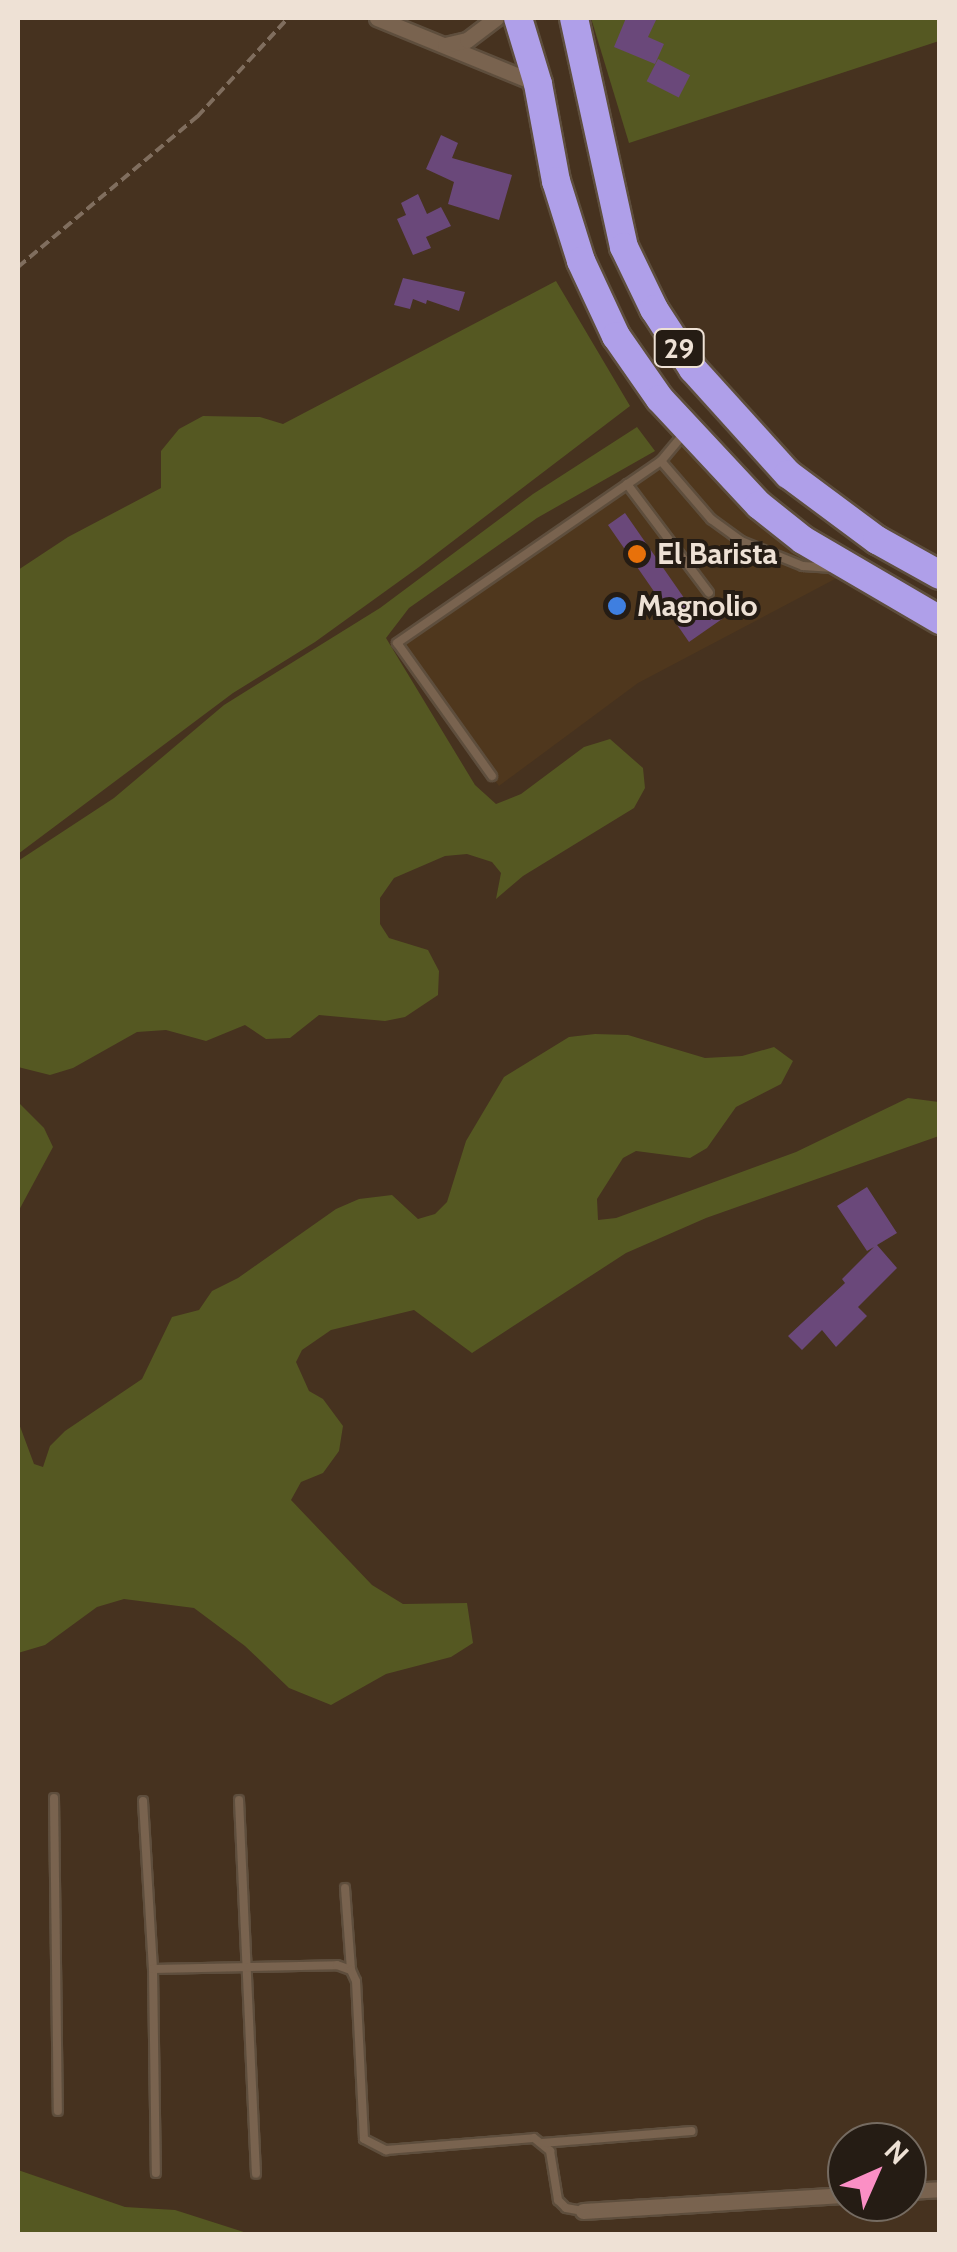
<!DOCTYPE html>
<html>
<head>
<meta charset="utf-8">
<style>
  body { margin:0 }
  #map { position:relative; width:957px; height:2252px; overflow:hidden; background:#46321f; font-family:Cabin,sans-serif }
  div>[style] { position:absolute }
  .built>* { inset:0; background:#4f371d }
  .green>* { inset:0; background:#555822 }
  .building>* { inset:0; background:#6a487a; transform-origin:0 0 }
  .path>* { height:4px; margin-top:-2px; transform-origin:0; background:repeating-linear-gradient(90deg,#806e5e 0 10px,transparent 0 15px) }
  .roads { filter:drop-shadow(2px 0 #5e4e3d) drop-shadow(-2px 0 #5e4e3d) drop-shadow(0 2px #5e4e3d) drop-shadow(0 -2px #5e4e3d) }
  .lane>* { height:8px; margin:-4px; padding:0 4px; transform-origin:4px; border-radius:4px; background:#79634f }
  .street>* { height:15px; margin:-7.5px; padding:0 7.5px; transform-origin:7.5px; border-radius:7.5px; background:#79634f }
  .highway>* { height:28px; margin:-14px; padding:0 14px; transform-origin:14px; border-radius:14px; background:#af9fe9 }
  .dots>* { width:28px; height:28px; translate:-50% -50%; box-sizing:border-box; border:5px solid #251c14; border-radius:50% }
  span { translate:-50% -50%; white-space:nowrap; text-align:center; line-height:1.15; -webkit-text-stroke:8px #251c14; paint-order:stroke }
  .shield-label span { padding:2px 8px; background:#251c14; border:2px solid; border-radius:8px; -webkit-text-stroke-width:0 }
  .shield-label { font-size:28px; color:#eee1d5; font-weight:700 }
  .poi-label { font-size:30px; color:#eee1d5; font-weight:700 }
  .left { translate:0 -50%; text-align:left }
  .frame { position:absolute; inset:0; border:20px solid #eee1d5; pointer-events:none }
  .north { position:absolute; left:827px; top:2122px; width:100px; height:100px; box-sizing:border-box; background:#251c14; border:2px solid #756b61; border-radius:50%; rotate:45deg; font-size:28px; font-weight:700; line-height:40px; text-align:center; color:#eee1d5 }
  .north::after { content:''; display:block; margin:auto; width:35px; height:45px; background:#fb8fc5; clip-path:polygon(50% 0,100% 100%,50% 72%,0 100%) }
</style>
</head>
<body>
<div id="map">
  <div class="built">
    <i style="clip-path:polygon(686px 431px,854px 569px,638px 683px,499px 786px,397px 643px,661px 461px)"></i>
  </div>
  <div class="green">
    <i style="clip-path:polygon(591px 18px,939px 18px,939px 41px,629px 143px)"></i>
    <i style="clip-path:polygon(556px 281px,630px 406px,419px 567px,315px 642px,233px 693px,18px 854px,18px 570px,68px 537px,161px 488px,161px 451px,179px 429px,203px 416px,260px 417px,283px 424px)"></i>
    <i style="clip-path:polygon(637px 427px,655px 451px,537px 518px,409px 608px,386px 638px,475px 785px,496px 804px,521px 794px,584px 747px,610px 739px,643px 768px,645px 788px,634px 808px,523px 876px,496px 899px,501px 873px,492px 862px,467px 854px,445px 856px,394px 878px,380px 898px,380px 924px,389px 938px,428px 950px,439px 971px,438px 995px,405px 1017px,385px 1021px,319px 1015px,290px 1038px,266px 1039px,245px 1025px,206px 1041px,166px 1030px,137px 1032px,73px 1068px,50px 1075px,18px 1067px,18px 861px,114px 798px,224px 705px,380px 608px,533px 494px)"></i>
    <i style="clip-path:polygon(595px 1034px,628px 1035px,705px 1058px,742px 1056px,774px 1047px,793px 1061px,781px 1084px,736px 1107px,707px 1148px,690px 1158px,636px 1151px,623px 1158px,597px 1199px,598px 1220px,616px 1218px,796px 1152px,908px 1098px,939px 1102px,939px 1136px,706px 1218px,626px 1253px,472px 1353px,414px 1310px,331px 1330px,302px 1350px,296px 1362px,309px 1391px,323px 1399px,343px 1426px,339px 1451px,323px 1473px,301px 1482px,291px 1500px,372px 1585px,403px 1604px,467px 1603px,473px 1643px,451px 1657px,386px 1674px,331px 1705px,289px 1688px,245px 1646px,194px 1608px,124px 1599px,97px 1607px,45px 1645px,18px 1653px,18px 1421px,34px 1464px,43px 1467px,50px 1446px,65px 1431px,142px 1379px,172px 1317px,199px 1310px,212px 1291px,238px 1278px,336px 1209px,359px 1199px,392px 1195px,418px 1219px,435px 1214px,447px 1202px,466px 1141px,504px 1077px,569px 1037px)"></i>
    <i style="clip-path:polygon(18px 1102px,44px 1128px,53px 1147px,18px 1212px)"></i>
    <i style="clip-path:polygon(18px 2170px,125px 2207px,175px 2210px,250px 2234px,18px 2234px)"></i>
  </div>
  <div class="building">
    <i style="clip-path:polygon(626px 18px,657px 18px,648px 37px,664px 44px,655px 64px,614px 47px)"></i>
    <i style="left:658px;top:59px;width:36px;height:25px;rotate:27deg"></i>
    <i style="clip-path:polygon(441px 135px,458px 143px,452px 158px,512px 175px,499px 220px,448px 204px,454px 182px,426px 169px)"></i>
    <i style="clip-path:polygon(418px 194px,427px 214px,441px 207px,451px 226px,426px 237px,431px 248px,413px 255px,397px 219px,406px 215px,401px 203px)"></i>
    <i style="clip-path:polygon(403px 278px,465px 292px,459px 311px,427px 300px,426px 304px,413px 299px,410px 309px,394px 305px)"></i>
    <i style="clip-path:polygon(625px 513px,698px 618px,737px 591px,745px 603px,689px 642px,608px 525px)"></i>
    <i style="clip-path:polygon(867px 1187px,897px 1233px,877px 1245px,897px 1268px,858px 1307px,867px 1316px,836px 1347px,822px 1330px,802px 1350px,788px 1336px,845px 1283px,842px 1279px,874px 1247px,867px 1251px,837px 1206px)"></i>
  </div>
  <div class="path">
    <i style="left:18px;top:267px;width:234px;rotate:-40deg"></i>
    <i style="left:197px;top:117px;width:134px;rotate:-47.4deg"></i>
  </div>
  <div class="roads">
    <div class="lane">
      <i style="left:661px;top:461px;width:77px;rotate:49.2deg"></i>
      <i style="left:711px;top:519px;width:37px;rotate:36deg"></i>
      <i style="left:741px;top:541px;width:67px;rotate:22deg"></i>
      <i style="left:803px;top:566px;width:30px;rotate:4deg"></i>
      <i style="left:627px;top:484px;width:136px;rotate:53deg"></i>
      <i style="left:492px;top:776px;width:163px;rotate:-125.5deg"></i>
      <i style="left:397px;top:643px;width:321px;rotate:-34.6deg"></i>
      <i style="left:661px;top:461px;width:35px;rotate:-50deg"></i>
      <i style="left:54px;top:1798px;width:313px;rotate:89.3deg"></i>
      <i style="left:239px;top:1800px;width:374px;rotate:87.4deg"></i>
      <i style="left:143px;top:1801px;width:168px;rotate:86.6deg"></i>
      <i style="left:153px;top:1969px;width:204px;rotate:89.2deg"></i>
      <i style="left:345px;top:1888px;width:82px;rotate:85.8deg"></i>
      <i style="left:153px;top:1969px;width:184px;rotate:-1.2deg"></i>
      <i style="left:337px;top:1965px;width:15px;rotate:20deg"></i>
      <i style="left:351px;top:1970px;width:12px;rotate:66deg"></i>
      <i style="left:356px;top:1981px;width:158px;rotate:87.1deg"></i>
      <i style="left:364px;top:2139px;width:25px;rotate:27deg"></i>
      <i style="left:386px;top:2150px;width:148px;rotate:-4.6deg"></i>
      <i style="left:534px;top:2138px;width:21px;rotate:39deg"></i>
      <i style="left:550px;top:2151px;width:50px;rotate:80.7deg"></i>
      <i style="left:558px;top:2200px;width:11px;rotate:45deg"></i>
      <i style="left:566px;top:2208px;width:17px;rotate:10deg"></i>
      <i style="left:542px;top:2143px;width:150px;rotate:-4.6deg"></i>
    </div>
    <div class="street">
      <i style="left:377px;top:18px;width:174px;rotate:22.3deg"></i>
      <i style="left:445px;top:45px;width:23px;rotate:-13deg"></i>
      <i style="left:467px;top:40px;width:36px;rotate:-37deg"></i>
      <i style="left:907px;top:2191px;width:33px;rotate:-3deg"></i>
      <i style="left:583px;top:2211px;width:264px;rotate:-3.5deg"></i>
    </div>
    <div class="highway">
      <i style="left:518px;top:18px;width:69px;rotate:73.1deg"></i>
      <i style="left:538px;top:84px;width:99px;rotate:79.5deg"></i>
      <i style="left:556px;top:181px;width:84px;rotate:72.6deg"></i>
      <i style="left:581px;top:261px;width:83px;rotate:65deg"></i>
      <i style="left:616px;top:336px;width:77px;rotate:55.1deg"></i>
      <i style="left:660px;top:399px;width:145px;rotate:47deg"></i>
      <i style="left:759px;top:505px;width:56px;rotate:38.5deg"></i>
      <i style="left:803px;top:540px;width:159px;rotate:30.3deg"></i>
      <i style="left:574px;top:18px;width:234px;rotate:77.7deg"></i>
      <i style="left:624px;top:247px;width:69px;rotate:64.2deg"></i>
      <i style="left:654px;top:309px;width:72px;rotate:57deg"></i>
      <i style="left:693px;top:369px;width:142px;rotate:47.9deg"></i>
      <i style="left:788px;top:474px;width:111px;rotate:36.6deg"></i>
      <i style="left:877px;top:540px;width:72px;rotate:29.1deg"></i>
    </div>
  </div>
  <div class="dots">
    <i style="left:637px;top:554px;background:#e8710a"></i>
    <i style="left:617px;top:606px;background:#3f7fe0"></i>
  </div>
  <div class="shield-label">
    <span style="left:679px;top:348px">29</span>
  </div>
  <div class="poi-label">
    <span class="left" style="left:657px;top:554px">El Barista</span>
    <span class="left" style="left:637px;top:606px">Magnolio</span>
  </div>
  <div class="frame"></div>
  <div class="north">N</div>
</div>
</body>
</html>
